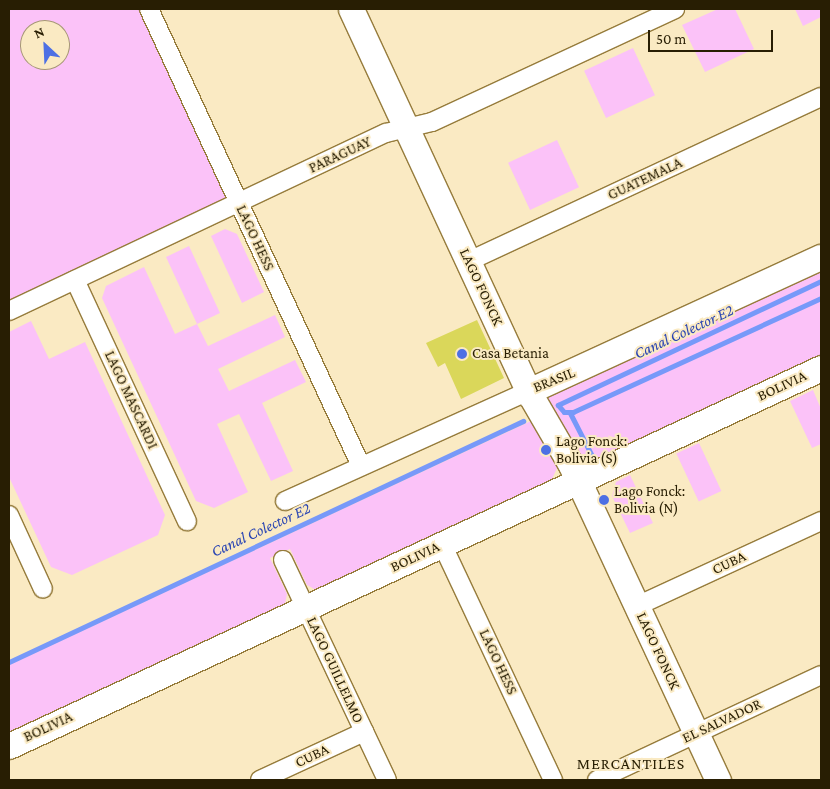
<!DOCTYPE html>
<html>
<head>
<meta charset="utf-8">
<style>
  body { margin:0 }
  #map { position:relative; width:830px; height:789px; overflow:hidden; background:#faeac3; font-family:"Crimson Pro",serif }
  div>[style] { position:absolute }
  .green>* { inset:0; background:#fbc2f8; transform-origin:0 0 }
  .stream>* { height:5px; margin:-2.5px; padding:0 2.5px; transform-origin:2.5px; border-radius:2.5px; background:#7799f9 }
  .building>* { inset:0; background:#dad75a }
  .roads { filter:drop-shadow(1px 0 #967c3c) drop-shadow(-1px 0 #967c3c) drop-shadow(0 1px #967c3c) drop-shadow(0 -1px #967c3c) }
  .street>* { height:18px; margin:-9px; padding:0 9px; transform-origin:9px; border-radius:9px; background:#fff }
  .secondary>* { height:25px; margin:-12.5px; padding:0 12.5px; transform-origin:12.5px; border-radius:12.5px; background:#fff }
  .dots>* { width:14px; height:14px; translate:-50% -50%; box-sizing:border-box; border:2px solid #faeac3; border-radius:50% }
  span { translate:-50% -50%; white-space:nowrap; text-align:center; line-height:1.15; -webkit-text-stroke:4px #faeac3; paint-order:stroke }
  .street-label { font-size:15px; color:#281e03 }
  .poi-label { font-size:15px; color:#281e03 }
  .left { translate:0 -50%; text-align:left }
  .water-label { font-size:16px; color:#2b46b3; font-style:italic }
  .neighbourhood-label { font-size:16px; color:#281e03; letter-spacing:1px }
  .frame { position:absolute; inset:0; border:10px solid #281e03; pointer-events:none }
  .north { position:absolute; left:20px; top:20px; width:50px; height:50px; box-sizing:border-box; background:#faeac3; border:1px solid #a69876; border-radius:50%; rotate:335deg; font-size:14px; font-weight:700; line-height:20px; text-align:center; color:#281e03 }
  .north::after { content:''; display:block; margin:auto; width:18px; height:22px; background:#4d70e4; clip-path:polygon(50% 0,100% 100%,50% 72%,0 100%) }
  .scale { position:absolute; left:648px; top:30px; width:125px; height:22px; box-sizing:border-box; border:2px solid #281e03; border-top:0; padding-left:6px; font-size:15px; line-height:18px; white-space:nowrap; color:#281e03; -webkit-text-stroke:4px #faeac3; paint-order:stroke }
</style>
</head>
<body>
<div id="map">
  <div class="green">
    <i style="clip-path:polygon(evenodd,9px 9px,142px 9px,232px 201px,9px 305px,9px 9px,30px 30px,60px 30px,60px 60px,30px 60px,30px 30px)"></i>
    <i style="clip-path:polygon(718px 9px,735px 9px,754px 49px,705px 72px,682px 25px)"></i>
    <i style="clip-path:polygon(795px 9px,821px 9px,821px 17px,803px 26px)"></i>
    <i style="left:633px;top:48px;width:52px;height:54px;rotate:65deg"></i>
    <i style="left:557px;top:140px;width:52px;height:54px;rotate:65deg"></i>
    <i style="clip-path:polygon(225px 229px,237px 234px,264px 292px,242px 303px,211px 236px)"></i>
    <i style="clip-path:polygon(189px 246px,220px 313px,197px 324px,208px 346px,275px 315px,285px 337px,218px 369px,229px 391px,295px 360px,306px 382px,262px 403px,293px 471px,271px 481px,239px 414px,217px 424px,248px 492px,214px 508px,196px 501px,102px 298px,106px 286px,144px 267px,175px 334px,197px 324px,166px 257px)"></i>
    <i style="clip-path:polygon(821px 265px,821px 355px,597px 459px,580px 456px,547px 399px,549px 395px)"></i>
    <i style="clip-path:polygon(31px 321px,49px 359px,85px 342px,165px 515px,158px 535px,72px 575px,51px 567px,9px 477px,9px 332px)"></i>
    <i style="clip-path:polygon(813px 390px,821px 409px,821px 444px,812px 448px,790px 401px)"></i>
    <i style="clip-path:polygon(533px 420px,558px 466px,552px 479px,316px 590px,307px 585px,290px 549px,270px 558px,287px 594px,285px 604px,9px 734px,9px 665px)"></i>
    <i style="left:699px;top:443px;width:53px;height:25px;rotate:65deg"></i>
    <i style="clip-path:polygon(630px 475px,653px 523px,630px 533px,612px 496px,616px 482px)"></i>
  </div>
  <div class="stream">
    <i style="left:821px;top:281px;width:291px;rotate:154.8deg"></i>
    <i style="left:558px;top:405px;width:9px;rotate:49deg"></i>
    <i style="left:564px;top:412px;width:9px"></i>
    <i style="left:573px;top:412px;width:273px;rotate:-24.7deg"></i>
    <i style="left:570px;top:413px;width:53px;rotate:62.9deg"></i>
    <i style="left:9px;top:662px;width:568px;rotate:-25.12deg"></i>
  </div>
  <div class="building">
    <i style="clip-path:polygon(477px 320px,504px 378px,461px 399px,445px 363px,438px 367px,426px 343px)"></i>
  </div>
  <div class="roads">
    <div class="street">
      <i style="left:149px;top:9px;width:504px;rotate:65.11deg"></i>
      <i style="left:469px;top:261px;width:388px;rotate:-25deg"></i>
      <i style="left:75px;top:280px;width:266px;rotate:65.1deg"></i>
      <i style="left:9px;top:311px;width:417px;rotate:-25.3deg"></i>
      <i style="left:386px;top:133px;width:47px;rotate:-13.4deg"></i>
      <i style="left:432px;top:122px;width:268px;rotate:-24.9deg"></i>
      <i style="left:285px;top:501px;width:268px;rotate:-24.3deg"></i>
      <i style="left:9px;top:515px;width:81px;rotate:65.3deg"></i>
      <i style="left:442px;top:544px;width:261px;rotate:64.8deg"></i>
      <i style="left:283px;top:560px;width:243px;rotate:64.7deg"></i>
      <i style="left:637px;top:606px;width:203px;rotate:-24.8deg"></i>
      <i style="left:260px;top:780px;width:115px;rotate:-24.8deg"></i>
      <i style="left:597px;top:780px;width:247px;rotate:-25.1deg"></i>
    </div>
    <div class="secondary">
      <i style="left:351px;top:9px;width:427px;rotate:65.1deg"></i>
      <i style="left:531px;top:396px;width:80px;rotate:59.9deg"></i>
      <i style="left:571px;top:465px;width:348px;rotate:65deg"></i>
      <i style="left:529px;top:391px;width:321px;rotate:-24.7deg"></i>
      <i style="left:9px;top:746px;width:896px;rotate:-24.96deg"></i>
    </div>
  </div>
  <div class="dots">
    <i style="left:462px;top:354px;background:#4d70e4"></i>
    <i style="left:546px;top:450px;background:#4d70e4"></i>
    <i style="left:604px;top:500px;background:#4d70e4"></i>
  </div>
  <div class="street-label">
    <span style="left:340px;top:155px;rotate:-25deg">PARAGUAY</span>
    <span style="left:645px;top:179px;rotate:-25deg">GUATEMALA</span>
    <span style="left:255px;top:238px;rotate:65deg">LAGO HESS</span>
    <span style="left:481px;top:287px;rotate:65deg">LAGO FONCK</span>
    <span style="left:554px;top:380px;rotate:-22deg">BRASIL</span>
    <span style="left:782px;top:386px;rotate:-25deg">BOLIVIA</span>
    <span style="left:131px;top:400px;rotate:65deg">LAGO MASCARDI</span>
    <span style="left:415px;top:557px;rotate:-25deg">BOLIVIA</span>
    <span style="left:729px;top:563px;rotate:-25deg">CUBA</span>
    <span style="left:658px;top:651px;rotate:65deg">LAGO FONCK</span>
    <span style="left:498px;top:662px;rotate:65deg">LAGO HESS</span>
    <span style="left:335px;top:670px;rotate:65deg">LAGO GUILLELMO</span>
    <span style="left:722px;top:721px;rotate:-25deg">EL SALVADOR</span>
    <span style="left:48px;top:727px;rotate:-25deg">BOLIVIA</span>
    <span style="left:312px;top:756px;rotate:-25deg">CUBA</span>
  </div>
  <div class="poi-label">
    <span class="left" style="left:472px;top:354px">Casa Betania</span>
    <span class="left" style="left:556px;top:450px">Lago Fonck:<br>Bolivia (S)</span>
    <span class="left" style="left:614px;top:500px">Lago Fonck:<br>Bolivia (N)</span>
  </div>
  <div class="water-label">
    <span style="left:684px;top:332px;rotate:-25deg">Canal Colector E2</span>
    <span style="left:261px;top:530px;rotate:-25deg">Canal Colector E2</span>
  </div>
  <div class="neighbourhood-label">
    <span style="left:631px;top:764px">MERCANTILES</span>
  </div>
  <div class="frame"></div>
  <div class="north">N</div>
  <div class="scale">50 m</div>
</div>
</body>
</html>
